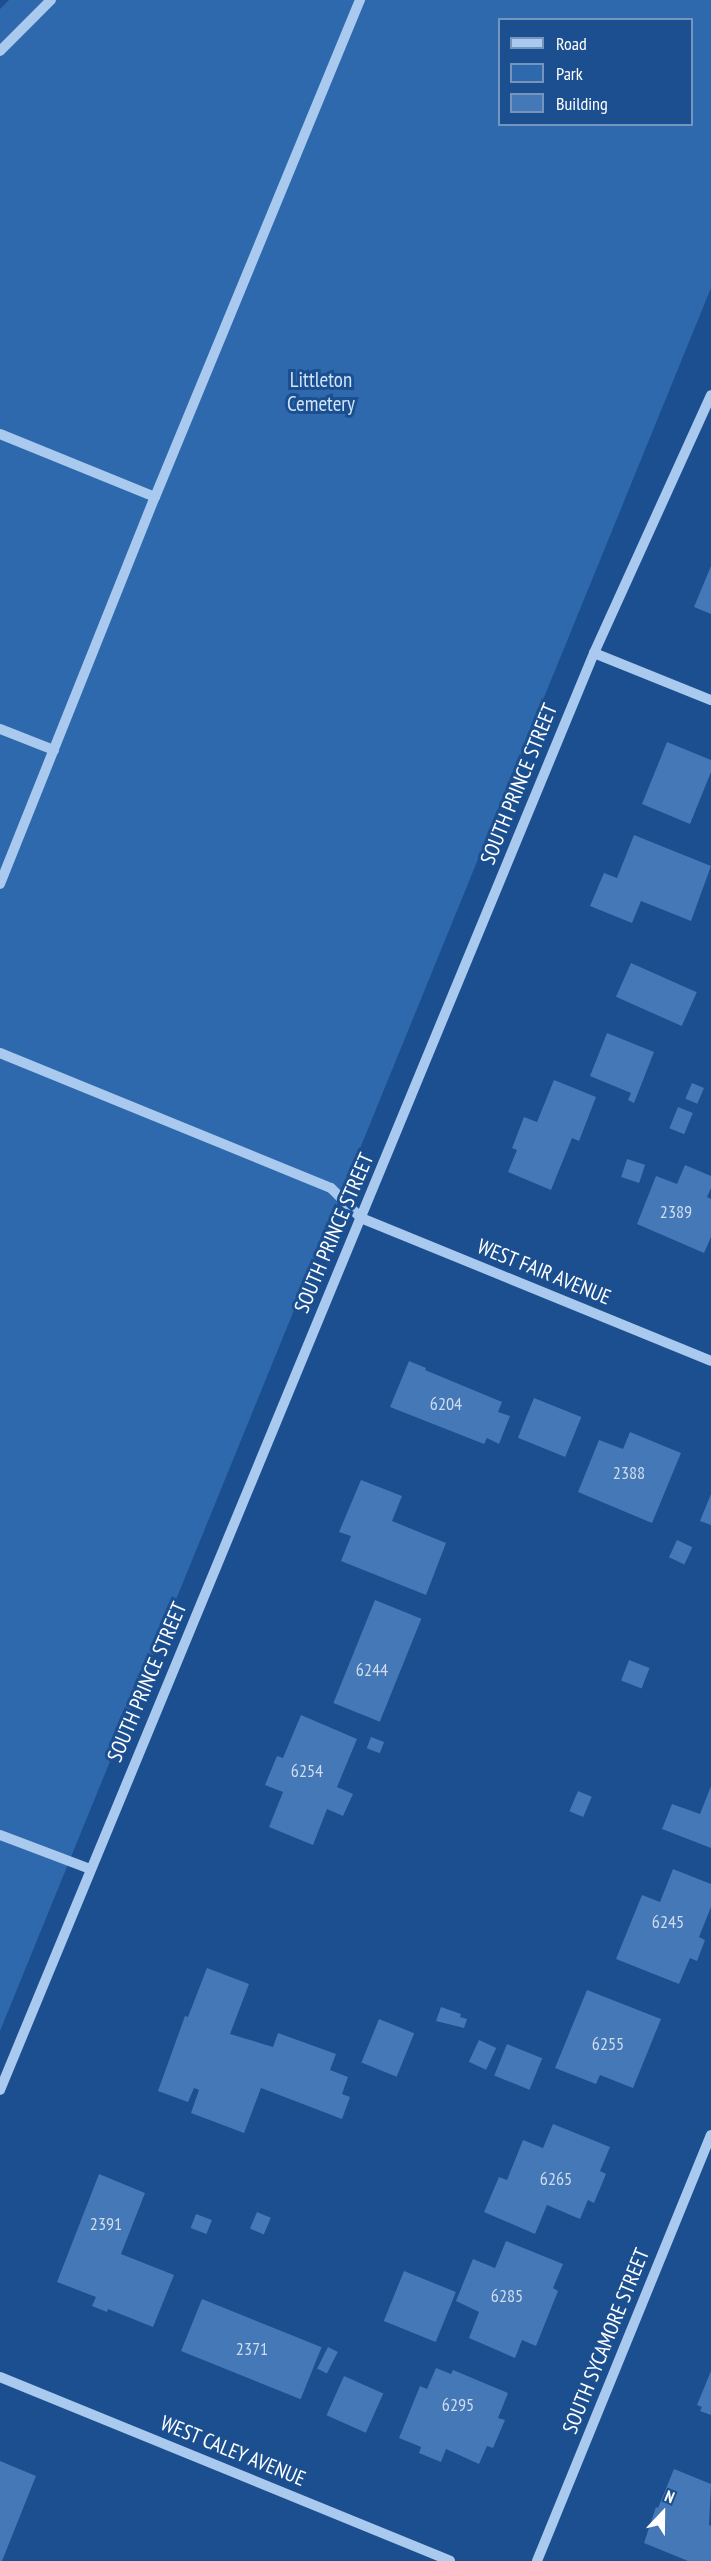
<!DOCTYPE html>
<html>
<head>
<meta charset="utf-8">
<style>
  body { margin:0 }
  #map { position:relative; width:711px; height:2561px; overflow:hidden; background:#1b4f8f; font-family:"PT Sans Narrow",sans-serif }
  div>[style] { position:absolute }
  .green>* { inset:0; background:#2e69ad }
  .building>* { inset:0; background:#4478b7; transform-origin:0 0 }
  .minor>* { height:10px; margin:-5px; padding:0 5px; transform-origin:5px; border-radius:5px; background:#a9c9ee }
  span { translate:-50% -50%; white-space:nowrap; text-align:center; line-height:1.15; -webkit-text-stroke:6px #1b4f8f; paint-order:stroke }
  .number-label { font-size:18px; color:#d0dded }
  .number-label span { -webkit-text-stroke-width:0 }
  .park-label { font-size:21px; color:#cfe3fa }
  .street-label { font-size:21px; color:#fff }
  .legend { position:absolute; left:498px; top:18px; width:195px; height:108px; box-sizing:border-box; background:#1b4f8f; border:2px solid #7695bc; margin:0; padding:8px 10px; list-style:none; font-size:18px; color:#fff }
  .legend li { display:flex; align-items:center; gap:12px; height:30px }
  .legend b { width:30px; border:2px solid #7695bc }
  .north { position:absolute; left:633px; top:2483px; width:60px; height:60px; -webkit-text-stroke:4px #1b4f8f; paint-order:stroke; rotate:22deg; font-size:16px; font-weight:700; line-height:24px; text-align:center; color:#fff }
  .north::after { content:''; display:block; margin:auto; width:21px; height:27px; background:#fff; clip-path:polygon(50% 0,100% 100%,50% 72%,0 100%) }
</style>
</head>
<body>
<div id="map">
  <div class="green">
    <i style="clip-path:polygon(evenodd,9px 0,711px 0,711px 288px,0 2031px,0 9px,9px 0,500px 20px,692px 20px,692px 124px,500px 124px,500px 20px)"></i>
  </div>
  <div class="building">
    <i style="clip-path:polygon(711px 566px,711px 614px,694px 607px)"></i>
    <i style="clip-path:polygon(667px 742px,711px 760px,711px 772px,690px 824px,642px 804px)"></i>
    <i style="clip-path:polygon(634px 835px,711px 866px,691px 921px,641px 901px,632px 923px,590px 906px,604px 873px,617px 878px)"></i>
    <i style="left:631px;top:963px;width:72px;height:37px;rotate:24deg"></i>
    <i style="clip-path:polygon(607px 1033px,654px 1052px,634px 1103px,628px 1100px,631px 1093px,590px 1076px)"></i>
    <i style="clip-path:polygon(554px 1080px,596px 1097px,579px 1141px,572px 1138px,551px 1190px,508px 1172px,517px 1150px,512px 1148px,524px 1117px,537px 1122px)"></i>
    <i style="left:692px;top:1083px;width:13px;height:17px;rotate:23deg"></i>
    <i style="left:678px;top:1107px;width:16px;height:23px;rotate:22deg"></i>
    <i style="left:627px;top:1159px;width:19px;height:19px;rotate:18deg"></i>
    <i style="clip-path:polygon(685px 1165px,711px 1176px,711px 1188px,707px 1197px,711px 1199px,711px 1237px,704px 1253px,637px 1224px,656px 1176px,677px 1184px)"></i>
    <i style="clip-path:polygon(409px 1361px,426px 1368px,425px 1370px,502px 1402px,498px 1412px,510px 1416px,499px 1444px,487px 1438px,484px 1444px,390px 1407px)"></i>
    <i style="left:534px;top:1398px;width:51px;height:43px;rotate:22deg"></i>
    <i style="clip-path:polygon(630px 1432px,681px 1453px,652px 1523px,578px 1492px,599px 1440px,623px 1449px)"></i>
    <i style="clip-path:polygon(361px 1480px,402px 1496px,392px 1521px,446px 1543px,426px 1595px,341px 1561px,351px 1536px,339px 1532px)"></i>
    <i style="clip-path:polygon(711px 1494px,711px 1525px,700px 1521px)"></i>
    <i style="left:677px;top:1540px;width:17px;height:19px;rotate:25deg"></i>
    <i style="left:375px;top:1600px;width:50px;height:111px;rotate:22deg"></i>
    <i style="left:629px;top:1660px;width:22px;height:22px;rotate:21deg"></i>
    <i style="clip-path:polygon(301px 1715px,357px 1739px,337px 1787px,353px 1794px,343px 1816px,327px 1809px,313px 1845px,269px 1827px,283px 1792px,265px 1785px,277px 1756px,283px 1758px)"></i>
    <i style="left:371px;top:1737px;width:14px;height:12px;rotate:21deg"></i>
    <i style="clip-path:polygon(711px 1786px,711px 1848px,662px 1829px,672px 1804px,700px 1814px)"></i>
    <i style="left:578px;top:1791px;width:15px;height:22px;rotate:23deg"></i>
    <i style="clip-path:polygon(673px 1869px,711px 1884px,711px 1907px,699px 1937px,705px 1940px,697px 1961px,690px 1958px,679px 1984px,616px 1959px,642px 1895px,660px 1902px)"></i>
    <i style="clip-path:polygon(207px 1968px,249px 1984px,230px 2034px,273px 2047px,278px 2033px,336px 2054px,330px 2070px,348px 2077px,342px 2094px,350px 2097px,342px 2119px,261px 2088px,244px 2133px,191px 2113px,199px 2090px,194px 2088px,188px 2102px,158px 2091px,185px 2016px,188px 2017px)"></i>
    <i style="clip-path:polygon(587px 1990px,661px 2019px,633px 2088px,600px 2075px,596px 2084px,555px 2068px)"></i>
    <i style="clip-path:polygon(441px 2007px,461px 2014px,460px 2017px,467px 2019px,464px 2028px,436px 2021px)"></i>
    <i style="left:379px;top:2019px;width:38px;height:47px;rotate:22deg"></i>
    <i style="left:479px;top:2040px;width:19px;height:24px;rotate:25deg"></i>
    <i style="left:507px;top:2044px;width:38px;height:34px;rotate:22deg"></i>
    <i style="clip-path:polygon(553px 2124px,610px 2147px,600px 2171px,606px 2174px,594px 2203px,588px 2200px,580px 2219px,547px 2205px,535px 2234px,484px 2212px,499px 2177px,507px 2180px,523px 2140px,543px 2148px)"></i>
    <i style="clip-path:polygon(99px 2174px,145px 2193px,121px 2254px,174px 2275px,153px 2327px,108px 2309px,107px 2312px,92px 2306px,96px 2297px,57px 2282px)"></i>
    <i style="left:257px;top:2212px;width:15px;height:18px;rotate:23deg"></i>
    <i style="left:196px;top:2214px;width:17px;height:15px;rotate:21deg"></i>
    <i style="clip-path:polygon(506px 2241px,563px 2264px,553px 2288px,558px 2291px,536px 2346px,522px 2340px,515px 2358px,469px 2338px,479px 2312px,456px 2301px,473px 2259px,495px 2268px)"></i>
    <i style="left:404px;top:2271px;width:56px;height:54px;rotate:22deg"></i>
    <i style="left:202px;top:2299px;width:129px;height:56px;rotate:22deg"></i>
    <i style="left:328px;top:2347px;width:11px;height:24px;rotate:27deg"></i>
    <i style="clip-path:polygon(436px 2368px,451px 2374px,453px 2370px,508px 2393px,498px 2418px,505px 2420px,493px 2448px,487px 2446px,479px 2464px,446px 2449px,441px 2462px,419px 2453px,421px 2447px,399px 2438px,420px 2386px,427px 2389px)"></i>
    <i style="clip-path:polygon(711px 2371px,711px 2415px,700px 2411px,702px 2407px,697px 2405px)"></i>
    <i style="left:344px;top:2376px;width:43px;height:43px;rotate:24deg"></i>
    <i style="clip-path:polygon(0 2461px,36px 2476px,2px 2561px,0 2561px)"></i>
    <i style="clip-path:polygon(674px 2469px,711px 2484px,709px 2525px,711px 2526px,711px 2561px,688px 2561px,644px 2543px,656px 2507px,658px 2508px)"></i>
  </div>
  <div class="minor">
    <i style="left:0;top:51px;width:72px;rotate:-45deg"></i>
    <i style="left:0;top:434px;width:167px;rotate:22.1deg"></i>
    <i style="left:594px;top:653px;width:126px;rotate:21.9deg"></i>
    <i style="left:0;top:729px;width:58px;rotate:21.3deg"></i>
    <i style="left:0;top:884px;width:417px;rotate:-68.2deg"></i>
    <i style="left:155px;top:497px;width:538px;rotate:-67.59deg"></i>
    <i style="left:0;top:1053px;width:357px;rotate:22.2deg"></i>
    <i style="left:331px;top:1188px;width:42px;rotate:45deg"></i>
    <i style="left:361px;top:1218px;width:378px;rotate:22.2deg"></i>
    <i style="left:0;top:1835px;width:96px;rotate:20.7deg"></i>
    <i style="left:0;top:2090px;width:1555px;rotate:-67.54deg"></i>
    <i style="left:594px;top:653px;width:283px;rotate:-65.6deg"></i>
    <i style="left:0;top:2377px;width:486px;rotate:22.2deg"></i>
    <i style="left:537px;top:2561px;width:460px;rotate:-67.8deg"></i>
  </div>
  <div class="number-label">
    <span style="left:676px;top:1212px">2389</span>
    <span style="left:446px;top:1404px">6204</span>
    <span style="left:629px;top:1473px">2388</span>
    <span style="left:372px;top:1670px">6244</span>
    <span style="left:307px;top:1771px">6254</span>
    <span style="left:668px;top:1922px">6245</span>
    <span style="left:608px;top:2044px">6255</span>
    <span style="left:556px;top:2179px">6265</span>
    <span style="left:106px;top:2224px">2391</span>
    <span style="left:507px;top:2296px">6285</span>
    <span style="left:252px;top:2349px">2371</span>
    <span style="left:458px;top:2405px">6295</span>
  </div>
  <div class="park-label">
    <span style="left:321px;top:392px">Littleton<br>Cemetery</span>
  </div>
  <div class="street-label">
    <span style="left:519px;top:784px;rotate:-68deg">SOUTH PRINCE STREET</span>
    <span style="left:334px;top:1233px;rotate:-67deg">SOUTH PRINCE STREET</span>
    <span style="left:544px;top:1272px;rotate:22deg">WEST FAIR AVENUE</span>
    <span style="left:147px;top:1682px;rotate:-67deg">SOUTH PRINCE STREET</span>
    <span style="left:606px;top:2341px;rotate:-68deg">SOUTH SYCAMORE STREET</span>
    <span style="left:233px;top:2451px;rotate:22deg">WEST CALEY AVENUE</span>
  </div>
  <ul class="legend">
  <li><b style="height:8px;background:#a9c9ee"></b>Road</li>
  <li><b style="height:16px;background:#2e69ad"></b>Park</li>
  <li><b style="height:16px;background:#4478b7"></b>Building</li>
  </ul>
  <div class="north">N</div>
</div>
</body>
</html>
